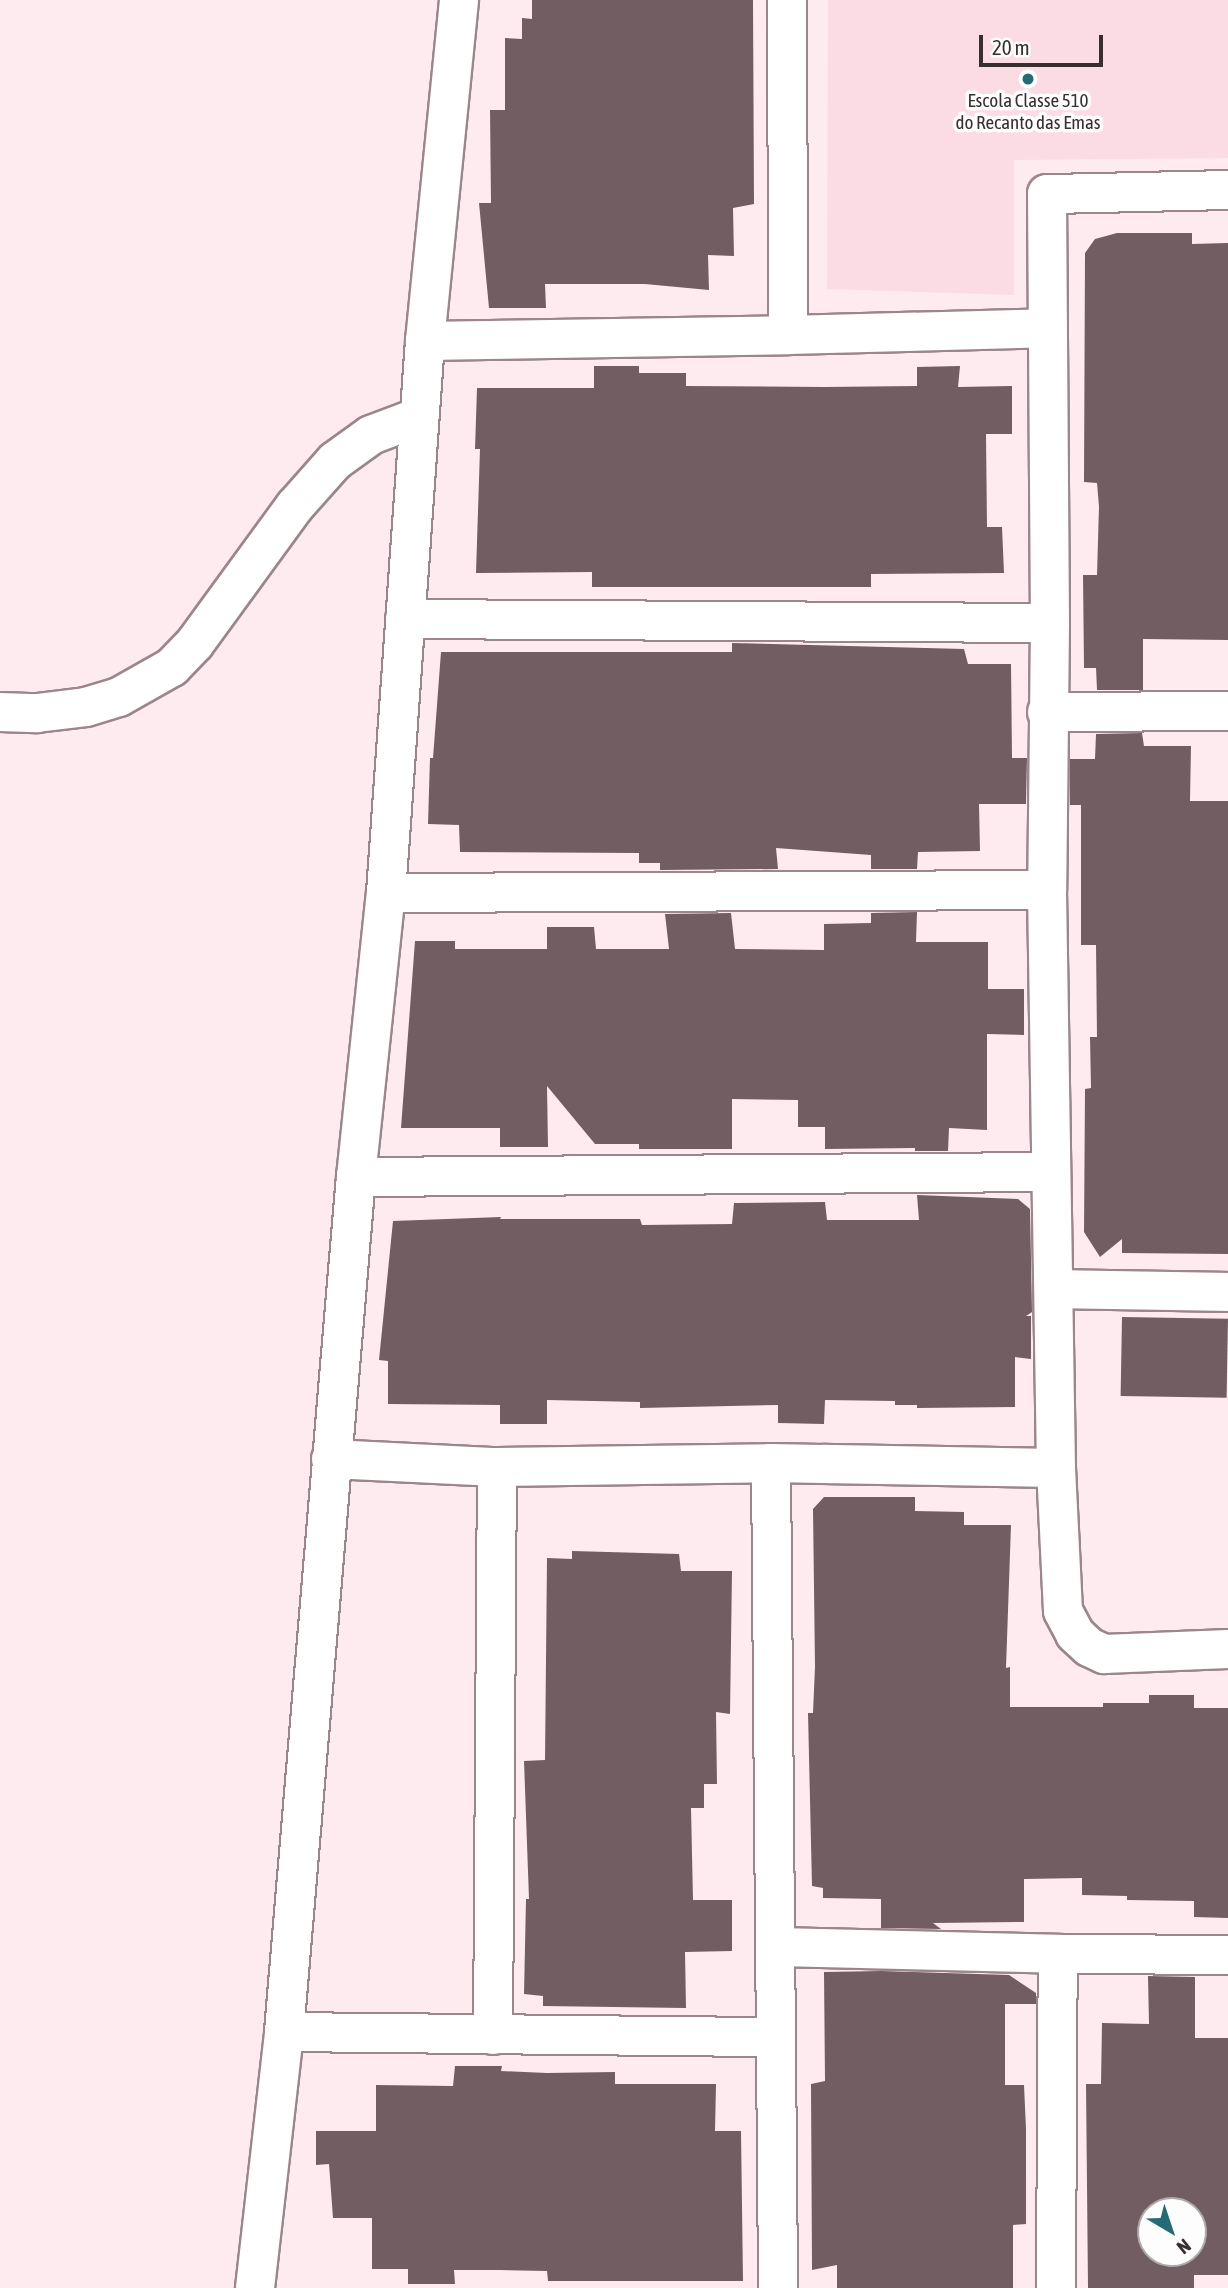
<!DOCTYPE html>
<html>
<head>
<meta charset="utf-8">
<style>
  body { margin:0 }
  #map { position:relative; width:1228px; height:2288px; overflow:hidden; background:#feebef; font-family:"Asap Condensed",sans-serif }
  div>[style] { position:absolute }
  .built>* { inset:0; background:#fcdce4 }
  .building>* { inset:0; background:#715d62; transform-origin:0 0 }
  .roads { filter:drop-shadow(2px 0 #9b868b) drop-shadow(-2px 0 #9b868b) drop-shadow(0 2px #9b868b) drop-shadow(0 -2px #9b868b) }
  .minor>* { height:38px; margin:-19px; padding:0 19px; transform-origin:19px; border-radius:19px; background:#fff }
  .dots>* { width:19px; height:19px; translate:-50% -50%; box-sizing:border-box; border:4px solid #fdfdfd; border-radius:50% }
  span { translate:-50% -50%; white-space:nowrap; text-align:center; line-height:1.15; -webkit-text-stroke:7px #fdfdfd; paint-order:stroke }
  .poi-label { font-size:19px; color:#382f31 }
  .north { position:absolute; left:1137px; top:2197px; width:70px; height:70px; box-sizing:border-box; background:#fdfdfd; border:2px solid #aeabab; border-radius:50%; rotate:141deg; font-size:19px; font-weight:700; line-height:28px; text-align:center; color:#382f31 }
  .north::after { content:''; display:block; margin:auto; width:24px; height:32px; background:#236c77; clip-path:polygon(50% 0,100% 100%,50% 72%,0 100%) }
  .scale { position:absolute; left:979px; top:35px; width:124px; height:32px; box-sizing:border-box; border:4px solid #382f31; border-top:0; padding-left:9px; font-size:21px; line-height:24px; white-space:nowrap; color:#382f31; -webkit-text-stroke:5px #fdfdfd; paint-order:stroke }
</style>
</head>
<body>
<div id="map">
  <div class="built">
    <i style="clip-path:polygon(828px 0,1228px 0,1228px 158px,1014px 160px,1014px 295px,827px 289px)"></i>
  </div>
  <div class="building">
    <i style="clip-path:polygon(532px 0,753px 0,754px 204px,733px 208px,734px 256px,708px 255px,709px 290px,645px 284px,545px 284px,546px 308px,489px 308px,479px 203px,491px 203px,490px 110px,505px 110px,505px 38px,522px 39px,522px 18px,532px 19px)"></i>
    <i style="clip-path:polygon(1117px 233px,1192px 233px,1192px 244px,1228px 243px,1228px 640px,1143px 639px,1143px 690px,1097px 690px,1096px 668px,1084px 668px,1083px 575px,1097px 575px,1099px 507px,1097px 483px,1084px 482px,1085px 253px,1095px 239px)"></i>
    <i style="clip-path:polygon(594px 366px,639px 366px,639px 373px,686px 373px,686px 386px,824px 387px,917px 386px,917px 367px,960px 366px,958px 387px,1012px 386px,1012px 434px,986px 434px,987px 527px,1002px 527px,1004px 573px,871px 574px,871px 587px,592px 587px,592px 572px,476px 573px,480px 449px,475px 449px,477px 388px,594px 388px)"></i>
    <i style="clip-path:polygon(732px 643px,964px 649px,968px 664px,1011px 664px,1012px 758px,1027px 758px,1026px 804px,979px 804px,980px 851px,918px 852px,917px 869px,871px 869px,871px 855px,776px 848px,778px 869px,660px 870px,660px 863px,639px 863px,639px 853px,460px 852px,459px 825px,428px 824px,430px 758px,433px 758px,441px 652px,732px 652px)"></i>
    <i style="clip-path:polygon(1142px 733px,1144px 746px,1191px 746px,1190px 801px,1228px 801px,1228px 1254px,1122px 1253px,1122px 1239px,1100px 1257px,1084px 1232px,1085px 1089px,1091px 1088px,1090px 1037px,1097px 1037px,1096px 945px,1081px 945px,1081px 805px,1070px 805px,1070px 759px,1095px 759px,1096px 734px)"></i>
    <i style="clip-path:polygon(917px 912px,916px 942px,988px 942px,988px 989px,1024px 989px,1024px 1035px,987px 1034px,987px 1130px,949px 1128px,948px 1151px,915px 1151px,915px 1148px,825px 1149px,825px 1127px,798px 1127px,798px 1100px,732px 1099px,732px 1149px,639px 1149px,639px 1144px,595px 1144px,547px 1086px,548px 1147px,500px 1147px,500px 1128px,401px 1128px,415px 941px,455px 941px,455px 949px,547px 949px,547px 927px,594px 927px,596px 949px,669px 949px,665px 914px,731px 913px,735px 949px,824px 950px,824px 924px,871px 923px,871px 913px)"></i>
    <i style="clip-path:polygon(917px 1195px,1018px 1199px,1030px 1209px,1032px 1312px,1026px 1316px,1031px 1316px,1031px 1359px,1015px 1357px,1015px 1407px,917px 1408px,917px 1405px,895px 1405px,895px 1401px,825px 1400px,824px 1424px,778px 1423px,778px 1405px,640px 1408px,640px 1402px,547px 1400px,547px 1424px,500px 1424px,500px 1405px,388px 1404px,388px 1361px,379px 1360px,393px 1221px,501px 1217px,500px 1219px,640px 1219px,642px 1225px,732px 1224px,734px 1203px,825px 1202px,827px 1220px,919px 1220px)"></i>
    <i style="left:1122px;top:1317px;width:106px;height:79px;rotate:1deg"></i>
    <i style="clip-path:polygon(824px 1497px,915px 1497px,915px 1511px,964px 1512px,964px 1525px,1011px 1525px,1006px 1668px,1010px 1667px,1010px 1707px,1103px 1707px,1103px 1703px,1149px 1703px,1149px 1695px,1194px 1695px,1194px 1708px,1228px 1708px,1228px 1918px,1194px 1917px,1194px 1901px,1127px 1900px,1127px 1896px,1082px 1895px,1082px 1878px,1024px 1879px,1024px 1922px,933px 1923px,941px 1929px,881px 1928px,881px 1899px,823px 1898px,823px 1888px,812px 1886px,808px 1713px,813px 1713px,815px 1667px,813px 1509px)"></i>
    <i style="clip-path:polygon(572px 1551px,679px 1554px,681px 1571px,732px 1571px,730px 1714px,716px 1712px,717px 1784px,704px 1784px,704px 1808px,691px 1808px,693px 1900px,732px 1900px,732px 1951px,685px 1952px,686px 2008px,543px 2006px,543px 1996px,524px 1994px,526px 1899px,529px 1899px,524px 1761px,545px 1760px,547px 1558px,572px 1559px)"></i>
    <i style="clip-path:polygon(881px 1971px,1009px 1975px,1036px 1993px,1036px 2004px,1005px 2004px,1005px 2085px,1024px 2085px,1026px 2129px,1026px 2224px,1013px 2225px,1013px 2288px,837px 2288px,837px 2265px,812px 2270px,811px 2084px,825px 2081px,824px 1972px)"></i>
    <i style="clip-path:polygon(evenodd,1148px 1976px,1195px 1977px,1195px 2038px,1228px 2038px,1228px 2275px,1194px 2275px,1194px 2288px,1088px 2288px,1086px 2084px,1101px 2084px,1102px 2023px,1149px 2024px,1148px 1976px,1151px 2211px,1193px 2211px,1193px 2253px,1151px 2253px,1151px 2211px)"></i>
    <i style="clip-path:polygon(455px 2066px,502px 2066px,501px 2071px,547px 2073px,615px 2072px,615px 2084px,716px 2084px,715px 2131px,741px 2131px,743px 2281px,548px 2281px,547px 2271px,500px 2270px,454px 2270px,455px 2284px,408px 2284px,408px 2269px,372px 2269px,372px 2218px,333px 2218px,329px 2164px,316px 2165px,316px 2131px,376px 2131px,376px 2085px,453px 2086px)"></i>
  </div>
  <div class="roads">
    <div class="minor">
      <i style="left:787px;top:0;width:335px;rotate:89.8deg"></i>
      <i style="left:788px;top:335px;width:259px;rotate:-1.5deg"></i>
      <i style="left:1228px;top:190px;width:181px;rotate:178.7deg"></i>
      <i style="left:1047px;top:194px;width:429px;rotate:89.6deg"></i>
      <i style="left:1050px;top:623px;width:267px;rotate:90.6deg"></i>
      <i style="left:1047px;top:890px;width:578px;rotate:89.11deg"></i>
      <i style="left:1056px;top:1468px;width:143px;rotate:87.2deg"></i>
      <i style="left:1063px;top:1611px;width:26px;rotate:62deg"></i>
      <i style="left:1075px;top:1634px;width:19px;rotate:43deg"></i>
      <i style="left:1089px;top:1647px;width:17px;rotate:25deg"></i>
      <i style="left:1104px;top:1654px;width:124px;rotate:-2.3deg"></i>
      <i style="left:425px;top:341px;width:363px;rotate:-0.9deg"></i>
      <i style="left:405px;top:619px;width:645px;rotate:0.36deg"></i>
      <i style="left:0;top:712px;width:37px;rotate:2deg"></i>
      <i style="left:37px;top:713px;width:49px;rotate:-7deg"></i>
      <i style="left:86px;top:707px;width:34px;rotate:-17deg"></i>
      <i style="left:119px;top:697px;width:61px;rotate:-29.5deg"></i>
      <i style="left:172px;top:667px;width:33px;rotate:-46deg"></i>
      <i style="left:195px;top:643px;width:170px;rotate:-53.9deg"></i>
      <i style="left:295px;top:506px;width:60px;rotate:-48.4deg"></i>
      <i style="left:335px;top:461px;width:44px;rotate:-35.8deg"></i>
      <i style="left:371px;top:435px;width:51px;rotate:-20.6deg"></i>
      <i style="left:1047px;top:712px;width:181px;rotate:-0.3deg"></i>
      <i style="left:386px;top:893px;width:661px;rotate:-0.26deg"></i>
      <i style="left:356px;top:1177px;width:693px;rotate:-0.41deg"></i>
      <i style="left:1054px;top:1289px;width:174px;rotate:1deg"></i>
      <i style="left:331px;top:1459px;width:166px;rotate:2.8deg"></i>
      <i style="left:497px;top:1467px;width:274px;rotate:-0.8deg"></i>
      <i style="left:771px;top:1463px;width:285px;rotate:1deg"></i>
      <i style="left:771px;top:1463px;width:825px;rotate:89.51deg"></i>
      <i style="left:777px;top:1947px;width:281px;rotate:1.4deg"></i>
      <i style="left:284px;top:2032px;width:492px;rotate:0.6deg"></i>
      <i style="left:493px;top:2035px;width:568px;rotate:-89.6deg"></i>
      <i style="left:255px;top:2288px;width:258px;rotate:-83.5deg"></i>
      <i style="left:284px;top:2032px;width:858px;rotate:-85.19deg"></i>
      <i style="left:356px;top:1177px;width:286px;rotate:-84deg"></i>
      <i style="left:386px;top:893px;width:553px;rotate:-85.96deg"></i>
      <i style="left:425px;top:341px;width:343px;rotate:-84.3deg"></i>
      <i style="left:1056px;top:2288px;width:334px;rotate:-89.7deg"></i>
      <i style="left:1058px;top:1954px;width:170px;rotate:0.3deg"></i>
    </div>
  </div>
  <div class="dots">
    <i style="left:1028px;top:79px;background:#236c77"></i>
  </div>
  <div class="poi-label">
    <span style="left:1028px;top:112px">Escola Classe 510<br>do Recanto das Emas</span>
  </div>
  <div class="north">N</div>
  <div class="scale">20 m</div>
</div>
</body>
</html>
